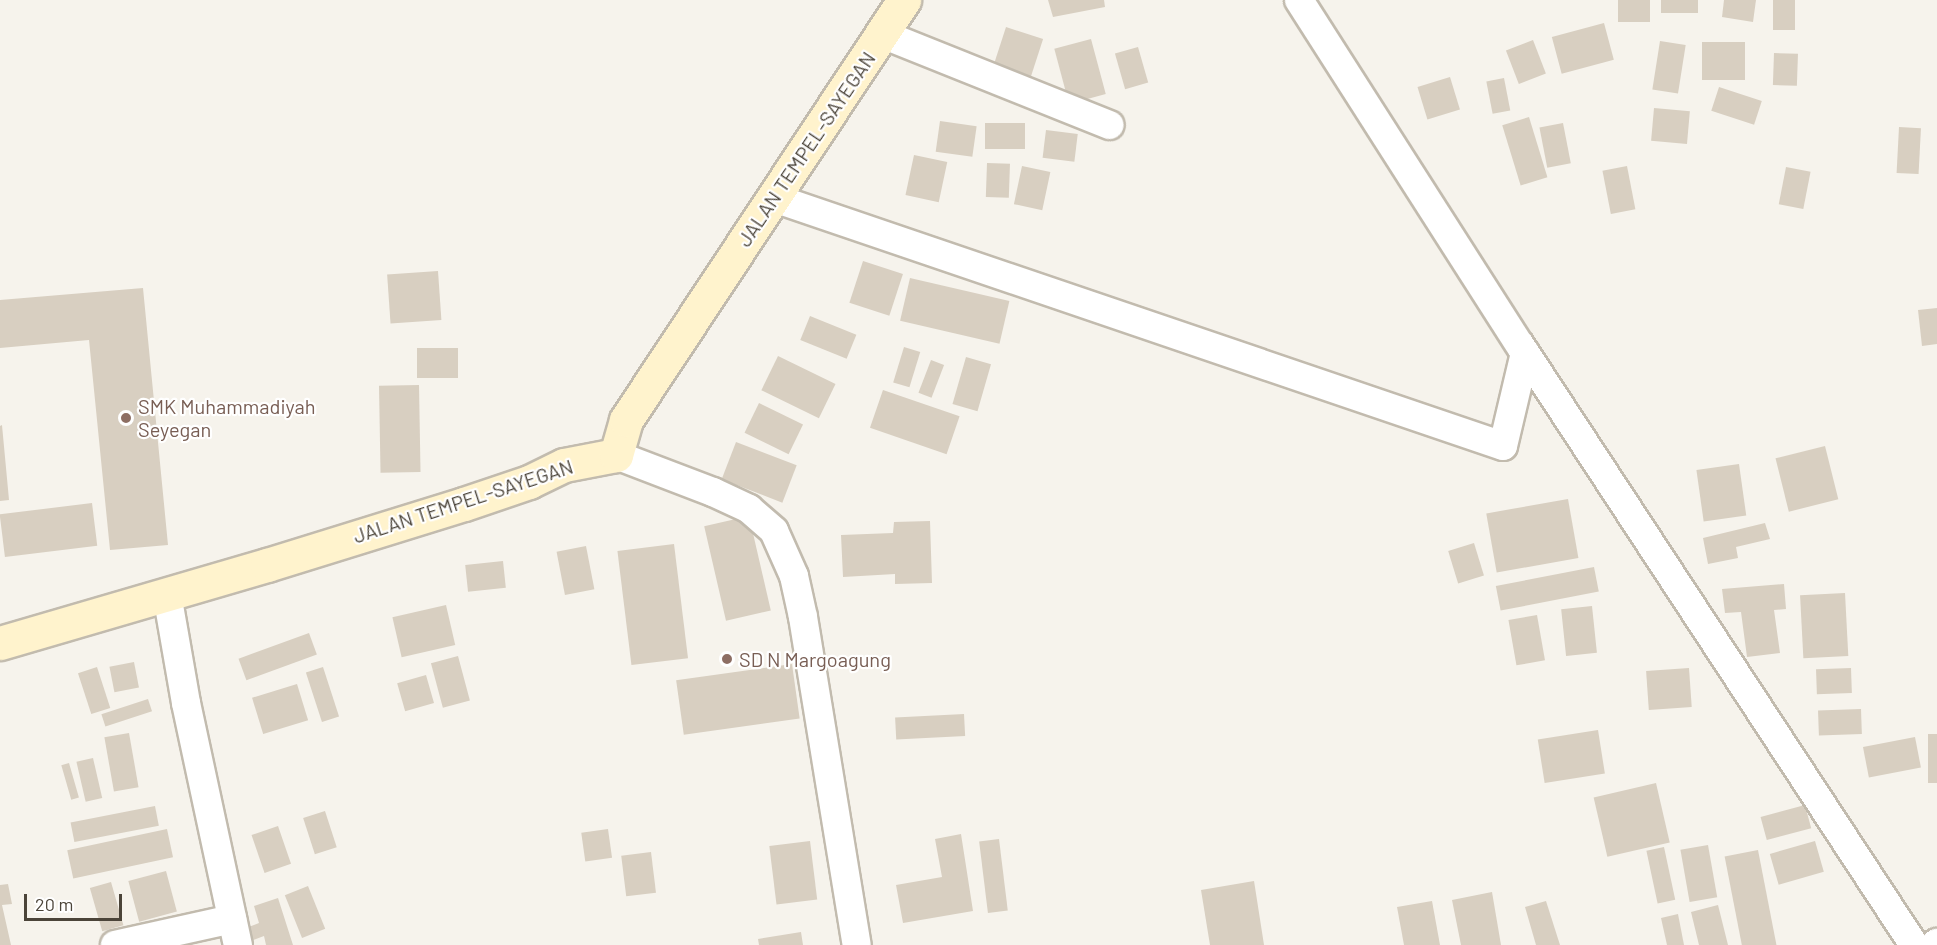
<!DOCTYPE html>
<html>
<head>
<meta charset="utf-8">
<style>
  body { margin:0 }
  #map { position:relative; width:1937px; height:945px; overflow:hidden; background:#f6f3ec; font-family:Barlow,sans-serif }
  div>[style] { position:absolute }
  .building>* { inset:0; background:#d8cfc1; transform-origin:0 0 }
  .roads { filter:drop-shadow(2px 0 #c2bbae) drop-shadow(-2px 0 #c2bbae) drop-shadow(0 2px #c2bbae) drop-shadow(0 -2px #c2bbae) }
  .minor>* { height:28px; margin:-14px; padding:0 14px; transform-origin:14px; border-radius:14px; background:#fff }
  .secondary>* { height:33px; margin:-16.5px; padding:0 16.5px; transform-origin:16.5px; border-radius:16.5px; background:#fff3cd }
  .dots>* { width:16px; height:16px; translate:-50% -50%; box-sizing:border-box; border:3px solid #fff; border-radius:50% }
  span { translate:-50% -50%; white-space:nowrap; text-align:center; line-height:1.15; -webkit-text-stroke:4.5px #fff; paint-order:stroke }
  .street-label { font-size:20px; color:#4b4439 }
  .education-label { font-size:20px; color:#785e54 }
  .left { translate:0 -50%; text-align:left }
  .scale { position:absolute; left:24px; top:894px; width:98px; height:27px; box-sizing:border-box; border:3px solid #4b4439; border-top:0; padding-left:8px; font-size:18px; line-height:21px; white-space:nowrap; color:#4b4439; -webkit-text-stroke:4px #fff; paint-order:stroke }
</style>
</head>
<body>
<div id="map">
  <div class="building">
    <i style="clip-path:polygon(1048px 0,1104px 0,1105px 7px,1053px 17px)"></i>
    <i style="left:1618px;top:0;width:32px;height:22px"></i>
    <i style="left:1661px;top:0;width:37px;height:13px"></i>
    <i style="clip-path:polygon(1724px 0,1756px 0,1753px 22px,1722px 17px)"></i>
    <i style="left:1773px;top:0;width:22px;height:30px"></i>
    <i style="left:1604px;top:23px;width:38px;height:54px;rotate:75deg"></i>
    <i style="left:1006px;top:27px;width:39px;height:48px;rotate:18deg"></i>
    <i style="left:1091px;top:39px;width:57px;height:38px;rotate:75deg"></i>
    <i style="left:1533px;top:40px;width:36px;height:29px;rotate:69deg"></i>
    <i style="left:1660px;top:41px;width:26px;height:49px;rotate:9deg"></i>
    <i style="left:1702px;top:42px;width:43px;height:38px"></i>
    <i style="left:1138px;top:47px;width:37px;height:24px;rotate:74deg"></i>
    <i style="left:1774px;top:53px;width:24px;height:32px;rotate:2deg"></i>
    <i style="left:1450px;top:77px;width:34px;height:34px;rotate:73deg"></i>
    <i style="left:1504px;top:78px;width:33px;height:18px;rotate:79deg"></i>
    <i style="left:1719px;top:87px;width:45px;height:25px;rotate:18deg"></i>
    <i style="left:1654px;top:108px;width:36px;height:33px;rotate:5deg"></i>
    <i style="left:1529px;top:117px;width:63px;height:28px;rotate:73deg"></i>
    <i style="left:940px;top:121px;width:37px;height:31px;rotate:8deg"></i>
    <i style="left:985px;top:123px;width:40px;height:26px"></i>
    <i style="left:1563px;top:123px;width:41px;height:24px;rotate:79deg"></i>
    <i style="left:1899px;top:127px;width:22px;height:46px;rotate:3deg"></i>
    <i style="left:1046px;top:130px;width:32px;height:28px;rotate:7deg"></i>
    <i style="left:914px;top:155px;width:34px;height:41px;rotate:12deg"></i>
    <i style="left:987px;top:163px;width:23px;height:34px;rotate:2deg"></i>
    <i style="left:1022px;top:166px;width:29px;height:39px;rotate:12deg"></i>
    <i style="left:1627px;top:166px;width:44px;height:25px;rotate:79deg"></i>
    <i style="left:1786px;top:167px;width:25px;height:38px;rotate:11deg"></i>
    <i style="left:863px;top:261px;width:42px;height:44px;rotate:18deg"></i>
    <i style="left:438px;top:271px;width:49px;height:51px;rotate:86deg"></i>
    <i style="left:910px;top:278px;width:102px;height:44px;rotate:13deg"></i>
    <i style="clip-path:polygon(143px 288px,168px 545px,110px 550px,89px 340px,0 348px,0 300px)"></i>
    <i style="clip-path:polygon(1937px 308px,1937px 344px,1922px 346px,1918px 310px)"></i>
    <i style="left:810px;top:316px;width:50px;height:26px;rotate:22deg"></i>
    <i style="left:904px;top:347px;width:17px;height:37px;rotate:17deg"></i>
    <i style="left:417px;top:348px;width:41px;height:30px"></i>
    <i style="left:778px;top:356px;width:64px;height:38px;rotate:26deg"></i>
    <i style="left:966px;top:357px;width:26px;height:49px;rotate:16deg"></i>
    <i style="left:931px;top:360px;width:14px;height:35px;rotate:21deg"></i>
    <i style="left:419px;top:385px;width:87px;height:40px;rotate:89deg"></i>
    <i style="left:883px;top:390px;width:81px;height:40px;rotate:19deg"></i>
    <i style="left:759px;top:403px;width:49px;height:33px;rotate:26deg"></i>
    <i style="clip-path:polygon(2px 425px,9px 500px,0 501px,0 426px)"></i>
    <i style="left:736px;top:442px;width:65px;height:40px;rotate:21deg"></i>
    <i style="left:1825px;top:446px;width:55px;height:51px;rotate:76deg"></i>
    <i style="left:1739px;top:464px;width:52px;height:43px;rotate:82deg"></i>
    <i style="left:1568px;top:499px;width:60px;height:83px;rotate:80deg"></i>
    <i style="left:92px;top:503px;width:43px;height:93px;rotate:83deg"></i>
    <i style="left:749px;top:516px;width:97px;height:46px;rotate:77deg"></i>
    <i style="clip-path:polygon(930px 521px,932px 583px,895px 584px,895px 574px,843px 577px,841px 535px,893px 533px,894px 522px)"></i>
    <i style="clip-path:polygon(1765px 523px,1770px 539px,1736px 547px,1738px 558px,1708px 564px,1703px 538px)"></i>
    <i style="left:1474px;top:543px;width:34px;height:27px;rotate:73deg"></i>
    <i style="left:674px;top:544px;width:115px;height:57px;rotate:83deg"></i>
    <i style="left:586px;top:546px;width:44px;height:30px;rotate:79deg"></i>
    <i style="left:503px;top:561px;width:27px;height:38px;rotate:84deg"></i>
    <i style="left:1594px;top:567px;width:25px;height:100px;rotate:79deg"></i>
    <i style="clip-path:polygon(1784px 584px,1786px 609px,1774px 610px,1780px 653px,1747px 657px,1741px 612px,1725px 613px,1722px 589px)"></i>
    <i style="left:1845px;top:593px;width:63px;height:45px;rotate:87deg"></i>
    <i style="left:446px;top:605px;width:41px;height:55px;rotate:77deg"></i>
    <i style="left:1592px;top:606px;width:47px;height:31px;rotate:84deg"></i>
    <i style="left:1537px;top:615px;width:46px;height:29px;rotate:80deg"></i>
    <i style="left:309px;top:633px;width:23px;height:75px;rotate:70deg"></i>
    <i style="left:458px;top:656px;width:46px;height:28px;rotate:75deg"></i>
    <i style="left:134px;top:662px;width:26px;height:25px;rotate:79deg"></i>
    <i style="left:792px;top:664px;width:55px;height:117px;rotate:82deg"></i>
    <i style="left:97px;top:667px;width:43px;height:20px;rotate:72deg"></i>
    <i style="left:323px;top:667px;width:52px;height:18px;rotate:72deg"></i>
    <i style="left:1689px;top:668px;width:39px;height:43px;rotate:86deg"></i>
    <i style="left:1851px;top:668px;width:25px;height:35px;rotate:88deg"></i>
    <i style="left:426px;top:675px;width:29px;height:30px;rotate:74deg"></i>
    <i style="left:297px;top:684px;width:38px;height:47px;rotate:73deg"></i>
    <i style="left:148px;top:699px;width:13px;height:49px;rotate:72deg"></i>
    <i style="left:1861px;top:709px;width:25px;height:43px;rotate:88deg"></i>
    <i style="left:964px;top:714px;width:22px;height:69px;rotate:87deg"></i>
    <i style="left:1598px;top:730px;width:44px;height:61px;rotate:81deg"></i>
    <i style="left:129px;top:733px;width:55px;height:25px;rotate:80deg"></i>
    <i style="left:1928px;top:734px;width:9px;height:49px"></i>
    <i style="left:1915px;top:737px;width:31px;height:53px;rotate:79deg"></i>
    <i style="left:93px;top:758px;width:41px;height:17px;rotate:77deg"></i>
    <i style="left:69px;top:763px;width:36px;height:8px;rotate:74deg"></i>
    <i style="left:1656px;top:783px;width:61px;height:64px;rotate:77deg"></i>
    <i style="left:1805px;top:805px;width:24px;height:46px;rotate:75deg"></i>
    <i style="left:155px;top:806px;width:20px;height:86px;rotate:79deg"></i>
    <i style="left:325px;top:811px;width:38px;height:23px;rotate:72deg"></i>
    <i style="left:278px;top:826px;width:40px;height:28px;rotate:71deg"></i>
    <i style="left:167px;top:829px;width:29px;height:102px;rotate:78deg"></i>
    <i style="left:608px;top:829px;width:29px;height:27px;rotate:82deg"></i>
    <i style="clip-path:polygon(961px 834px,973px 911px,903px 923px,896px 885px,942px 877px,935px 839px)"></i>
    <i style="left:999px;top:839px;width:72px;height:20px;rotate:83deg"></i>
    <i style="left:810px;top:841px;width:59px;height:41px;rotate:83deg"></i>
    <i style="left:1815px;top:841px;width:32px;height:47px;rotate:74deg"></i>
    <i style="left:1708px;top:845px;width:53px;height:28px;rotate:80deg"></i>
    <i style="left:1664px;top:847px;width:54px;height:18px;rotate:78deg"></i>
    <i style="left:1758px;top:850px;width:97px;height:34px;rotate:79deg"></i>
    <i style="left:651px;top:852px;width:41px;height:30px;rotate:83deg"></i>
    <i style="left:166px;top:871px;width:42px;height:39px;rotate:75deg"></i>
    <i style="clip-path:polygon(1254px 881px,1264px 945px,1210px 945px,1201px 890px)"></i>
    <i style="left:111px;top:882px;width:45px;height:22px;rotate:74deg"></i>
    <i style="clip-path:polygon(8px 884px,12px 904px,2px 905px,11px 945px,0 945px,0 885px)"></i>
    <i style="left:308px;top:886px;width:46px;height:25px;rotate:68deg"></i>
    <i style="clip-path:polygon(1492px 892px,1501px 945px,1461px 945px,1452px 900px)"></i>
    <i style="clip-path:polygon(278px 898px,293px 945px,266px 945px,264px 936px,248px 942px,243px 929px,259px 923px,254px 906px)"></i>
    <i style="clip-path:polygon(1432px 901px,1440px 945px,1404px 945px,1397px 907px)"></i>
    <i style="clip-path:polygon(1546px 901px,1560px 945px,1536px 945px,1525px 907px)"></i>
    <i style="clip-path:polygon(1718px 905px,1728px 945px,1699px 945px,1691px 912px)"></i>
    <i style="clip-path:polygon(1678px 914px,1684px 945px,1667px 945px,1661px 918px)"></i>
    <i style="clip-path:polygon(801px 932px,803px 945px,759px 945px,758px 939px)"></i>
  </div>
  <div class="roads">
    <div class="minor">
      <i style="left:1299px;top:0;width:410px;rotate:57.4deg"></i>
      <i style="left:1520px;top:345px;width:718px;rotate:56.71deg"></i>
      <i style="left:882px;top:34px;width:245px;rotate:21.8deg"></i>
      <i style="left:774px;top:198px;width:770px;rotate:18.79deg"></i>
      <i style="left:1503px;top:446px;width:96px;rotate:-76.7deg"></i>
      <i style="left:616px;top:455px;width:104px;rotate:20.9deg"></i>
      <i style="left:713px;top:492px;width:40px;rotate:25deg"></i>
      <i style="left:749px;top:509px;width:33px;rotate:41deg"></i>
      <i style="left:774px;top:531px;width:49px;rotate:66deg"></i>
      <i style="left:794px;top:576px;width:42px;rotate:77.6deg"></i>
      <i style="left:803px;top:617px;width:332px;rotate:80.7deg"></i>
      <i style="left:167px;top:594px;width:111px;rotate:80.1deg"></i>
      <i style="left:186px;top:703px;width:248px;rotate:77.9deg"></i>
      <i style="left:115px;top:945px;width:120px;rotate:-12.5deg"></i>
      <i style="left:1934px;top:945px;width:4px;rotate:-34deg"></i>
    </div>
    <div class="secondary">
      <i style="left:0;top:643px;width:278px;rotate:-16.3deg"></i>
      <i style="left:267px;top:565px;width:206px;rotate:-17.2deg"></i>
      <i style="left:464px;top:504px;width:69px;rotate:-18.7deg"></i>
      <i style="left:529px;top:482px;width:39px;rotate:-26deg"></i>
      <i style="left:564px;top:465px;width:53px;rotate:-10.9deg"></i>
      <i style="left:616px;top:455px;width:36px;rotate:-74deg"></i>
      <i style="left:626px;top:420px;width:504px;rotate:-56.5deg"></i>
    </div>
  </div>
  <div class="dots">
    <i style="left:126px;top:418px;background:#8d6e63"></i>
    <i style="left:727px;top:659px;background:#8d6e63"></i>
  </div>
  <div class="street-label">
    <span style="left:806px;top:149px;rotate:-56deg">JALAN TEMPEL-SAYEGAN</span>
    <span style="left:463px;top:501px;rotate:-18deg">JALAN TEMPEL-SAYEGAN</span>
  </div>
  <div class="education-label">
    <span class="left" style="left:138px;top:418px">SMK Muhammadiyah<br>Seyegan</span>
    <span class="left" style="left:739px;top:659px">SD N Margoagung</span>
  </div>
  <div class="scale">20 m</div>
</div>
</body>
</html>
